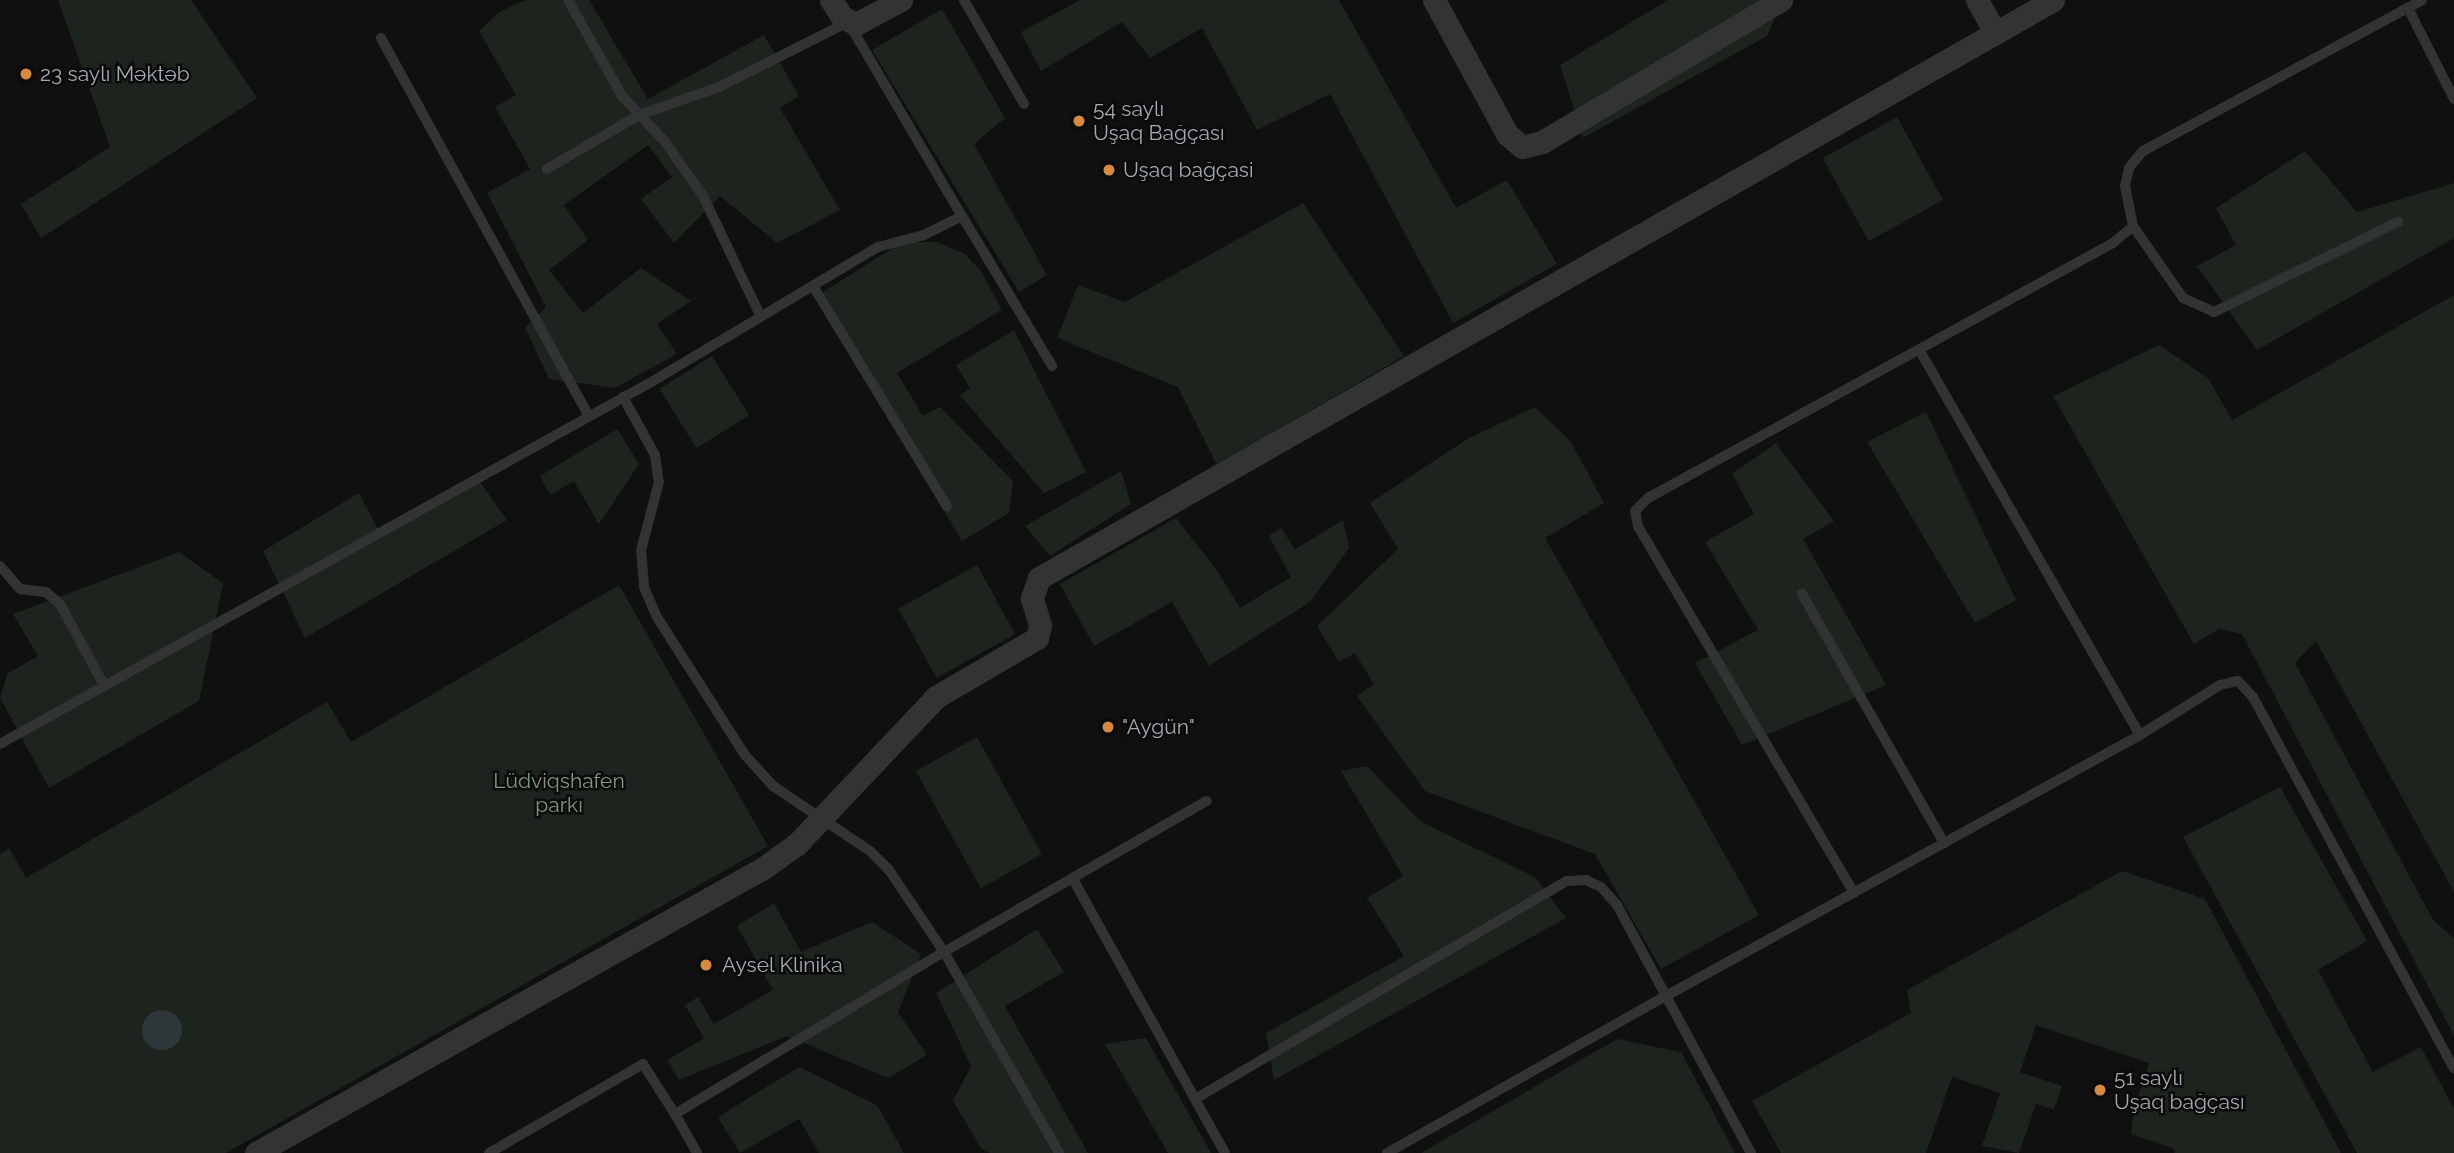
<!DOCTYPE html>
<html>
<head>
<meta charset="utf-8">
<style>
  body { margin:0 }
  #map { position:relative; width:2454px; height:1153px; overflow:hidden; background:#101011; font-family:Raleway,sans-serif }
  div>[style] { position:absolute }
  .green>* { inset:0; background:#1d231d; transform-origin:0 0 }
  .water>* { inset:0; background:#2d3639 }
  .round { border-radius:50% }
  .lane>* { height:10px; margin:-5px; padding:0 5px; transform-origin:5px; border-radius:5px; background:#313335 }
  .street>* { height:23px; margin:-11.5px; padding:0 11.5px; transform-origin:11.5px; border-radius:11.5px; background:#313335 }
  .dots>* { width:19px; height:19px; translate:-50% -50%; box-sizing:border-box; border:4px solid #0b0b0c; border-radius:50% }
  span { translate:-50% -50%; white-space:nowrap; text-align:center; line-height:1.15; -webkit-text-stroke:5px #0b0b0c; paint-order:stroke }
  .poi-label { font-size:21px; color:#a3a9b0 }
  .left { translate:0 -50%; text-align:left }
  .park-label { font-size:21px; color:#7f997c }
</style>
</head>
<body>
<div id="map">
  <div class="green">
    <i style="clip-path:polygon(58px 0,191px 0,257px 98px,41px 238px,21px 204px,110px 147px)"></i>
    <i style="clip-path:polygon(526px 0,589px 0,648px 99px,764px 35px,799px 96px,780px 108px,840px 210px,777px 243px,720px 196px,674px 243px,641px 199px,672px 177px,648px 145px,564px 205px,588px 240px,549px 270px,583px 313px,641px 268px,691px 301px,657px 324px,677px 354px,615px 388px,549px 379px,525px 327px,546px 307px,487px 193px,530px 169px,495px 107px,516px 95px,479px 31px,499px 12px)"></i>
    <i style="clip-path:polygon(1080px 0,1339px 0,1456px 208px,1507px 180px,1557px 264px,1453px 323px,1330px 94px,1257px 130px,1202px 28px,1150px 58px,1122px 22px,1041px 71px,1021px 32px)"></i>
    <i style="clip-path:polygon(1668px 0,1783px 0,1767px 36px,1583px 138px,1560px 65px)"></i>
    <i style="clip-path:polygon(942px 9px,1005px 118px,974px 144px,1047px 275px,1019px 292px,872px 50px)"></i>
    <i style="left:1897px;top:117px;width:95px;height:85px;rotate:61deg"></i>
    <i style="clip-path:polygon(2305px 151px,2357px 212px,2454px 183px,2454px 238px,2257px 350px,2197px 266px,2236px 245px,2216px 208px)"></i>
    <i style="clip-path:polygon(1303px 203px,1404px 356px,1217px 465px,1178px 387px,1057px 338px,1078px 285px,1125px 302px)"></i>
    <i style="clip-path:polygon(912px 242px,937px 242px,965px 254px,981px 271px,1002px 310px,897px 373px,923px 416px,940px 407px,1013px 481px,1009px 513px,962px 541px,815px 297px,891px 249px)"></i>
    <i style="clip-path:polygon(2454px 295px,2454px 892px,2316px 641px,2295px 663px,2433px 920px,2454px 938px,2454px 1036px,2242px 634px,2219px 629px,2194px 644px,2053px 396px,2159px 345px,2208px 378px,2232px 420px)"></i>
    <i style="clip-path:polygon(1014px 330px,1086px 472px,1044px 493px,960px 395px,970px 388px,956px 365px)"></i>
    <i style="left:712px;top:356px;width:70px;height:62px;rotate:58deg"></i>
    <i style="clip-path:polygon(1535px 407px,1571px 442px,1604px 503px,1545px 538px,1759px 915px,1661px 969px,1595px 854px,1425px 791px,1357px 696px,1374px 684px,1355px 653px,1339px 662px,1317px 626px,1398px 549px,1370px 503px,1469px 438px)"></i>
    <i style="clip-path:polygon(1926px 412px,2016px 600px,1975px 623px,1867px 442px)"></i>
    <i style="clip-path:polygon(617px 429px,639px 464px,599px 524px,574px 481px,550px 495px,540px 476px)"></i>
    <i style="clip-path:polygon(1776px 443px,1834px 521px,1803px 539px,1886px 685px,1742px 745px,1695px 663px,1758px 630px,1705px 542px,1754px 514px,1732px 474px)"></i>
    <i style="clip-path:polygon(1121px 471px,1131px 504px,1050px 556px,1025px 526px)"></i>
    <i style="clip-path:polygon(475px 475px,507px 520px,305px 638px,263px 551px,359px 493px,378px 529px)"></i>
    <i style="clip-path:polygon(1176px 518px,1216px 569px,1240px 608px,1291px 577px,1269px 536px,1281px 528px,1295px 549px,1343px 520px,1349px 548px,1310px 602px,1209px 666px,1172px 602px,1094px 646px,1060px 584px)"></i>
    <i style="clip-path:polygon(179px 552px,223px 583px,199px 701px,49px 788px,0 698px,7px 674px,38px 656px,13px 614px)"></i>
    <i style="left:977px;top:565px;width:79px;height:90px;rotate:61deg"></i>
    <i style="clip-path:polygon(619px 585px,768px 846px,226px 1153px,0 1153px,0 854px,9px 848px,26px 878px,327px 702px,351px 742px)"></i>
    <i style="left:977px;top:737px;width:134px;height:70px;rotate:61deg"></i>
    <i style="clip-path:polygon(1367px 766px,1420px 821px,1536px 878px,1566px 918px,1274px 1080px,1266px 1033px,1404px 956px,1367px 898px,1403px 876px,1341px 771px)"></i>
    <i style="clip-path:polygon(2280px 787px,2367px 941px,2318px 970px,2373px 1072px,2421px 1047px,2454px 1109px,2454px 1153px,2357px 1153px,2183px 837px)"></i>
    <i style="clip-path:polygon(2122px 871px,2205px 899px,2341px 1153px,2174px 1153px,2175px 1149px,2131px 1134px,2134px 1109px,2149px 1063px,2036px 1025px,2020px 1072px,2062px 1086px,2054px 1109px,2036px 1104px,2019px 1153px,1982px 1146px,2000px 1093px,1952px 1077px,1926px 1153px,1781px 1153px,1752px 1101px,1911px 1013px,1907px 990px)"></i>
    <i style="clip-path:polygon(774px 903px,801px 952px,872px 922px,921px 954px,898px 1012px,927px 1055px,888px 1078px,787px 1036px,679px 1080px,667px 1060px,704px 1038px,685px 1005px,698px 997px,714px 1024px,773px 990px,737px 926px)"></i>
    <i style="clip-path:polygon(1037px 929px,1064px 972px,1005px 1006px,1088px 1153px,990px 1153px,981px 1148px,953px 1101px,971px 1066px,936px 993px)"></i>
    <i style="clip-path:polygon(1146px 1038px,1211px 1153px,1168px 1153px,1105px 1044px)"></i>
    <i style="clip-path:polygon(1617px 1039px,1681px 1052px,1735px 1153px,1421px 1153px)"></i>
    <i style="clip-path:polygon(799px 1067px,877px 1105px,904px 1153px,819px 1153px,799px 1119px,740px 1153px,718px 1117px)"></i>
  </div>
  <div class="water">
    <i class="round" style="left:142px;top:1010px;width:40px;height:40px"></i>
  </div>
  <div class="lane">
    <i style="left:568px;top:0;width:110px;rotate:60.6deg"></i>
    <i style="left:622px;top:96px;width:64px;rotate:46.9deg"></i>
    <i style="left:666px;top:143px;width:65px;rotate:55.1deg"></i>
    <i style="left:703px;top:196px;width:134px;rotate:64.4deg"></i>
    <i style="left:964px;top:0;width:120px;rotate:60deg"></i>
    <i style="left:2408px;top:8px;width:102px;rotate:63.2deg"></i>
    <i style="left:381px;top:38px;width:431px;rotate:61.2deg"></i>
    <i style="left:547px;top:169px;width:107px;rotate:-30.4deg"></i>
    <i style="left:639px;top:115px;width:85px;rotate:-19.3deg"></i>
    <i style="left:719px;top:87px;width:144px;rotate:-26.7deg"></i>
    <i style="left:848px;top:22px;width:225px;rotate:59.6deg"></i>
    <i style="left:2133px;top:226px;width:88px;rotate:55.2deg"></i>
    <i style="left:2183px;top:298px;width:34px;rotate:24deg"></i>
    <i style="left:2214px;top:312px;width:205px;rotate:-26.1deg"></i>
    <i style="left:813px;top:286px;width:258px;rotate:58.7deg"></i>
    <i style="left:1920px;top:351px;width:443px;rotate:60.2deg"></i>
    <i style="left:623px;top:397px;width:66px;rotate:61.1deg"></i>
    <i style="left:655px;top:455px;width:27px;rotate:82deg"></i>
    <i style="left:659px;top:482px;width:70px;rotate:104.8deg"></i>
    <i style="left:641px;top:550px;width:37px;rotate:85deg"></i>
    <i style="left:644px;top:587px;width:33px;rotate:67deg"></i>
    <i style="left:657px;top:617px;width:164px;rotate:57.5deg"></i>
    <i style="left:745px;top:755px;width:42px;rotate:47.9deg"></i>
    <i style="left:773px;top:786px;width:117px;rotate:33.8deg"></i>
    <i style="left:870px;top:851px;width:27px;rotate:45deg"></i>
    <i style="left:889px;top:870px;width:99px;rotate:56.1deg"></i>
    <i style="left:944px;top:952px;width:303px;rotate:-29.9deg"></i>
    <i style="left:0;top:566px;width:30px;rotate:49deg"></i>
    <i style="left:20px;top:589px;width:26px;rotate:7deg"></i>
    <i style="left:46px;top:592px;width:18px;rotate:41deg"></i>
    <i style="left:60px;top:604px;width:92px;rotate:61.5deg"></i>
    <i style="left:1802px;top:594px;width:287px;rotate:60.3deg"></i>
    <i style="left:0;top:744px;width:747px;rotate:-29.07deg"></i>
    <i style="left:653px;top:381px;width:262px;rotate:-30.8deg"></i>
    <i style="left:878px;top:247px;width:48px;rotate:-14.6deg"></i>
    <i style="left:924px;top:235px;width:42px;rotate:-26.6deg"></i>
    <i style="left:962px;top:216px;width:175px;rotate:59deg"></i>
    <i style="left:1073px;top:879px;width:313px;rotate:61deg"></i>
    <i style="left:1854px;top:893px;width:426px;rotate:-120.5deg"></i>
    <i style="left:1638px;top:526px;width:15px;rotate:-101deg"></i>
    <i style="left:1635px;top:511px;width:18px;rotate:-45deg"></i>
    <i style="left:1648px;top:498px;width:530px;rotate:-28.74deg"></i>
    <i style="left:2113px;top:243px;width:26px;rotate:-40deg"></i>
    <i style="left:2133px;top:226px;width:41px;rotate:-101.3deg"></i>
    <i style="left:2125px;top:186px;width:18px;rotate:-77deg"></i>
    <i style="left:2129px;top:168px;width:22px;rotate:-51deg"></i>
    <i style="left:2143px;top:151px;width:317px;rotate:-28.4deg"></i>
    <i style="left:1195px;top:1099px;width:431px;rotate:-30.4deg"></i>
    <i style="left:1567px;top:881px;width:19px;rotate:-3deg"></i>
    <i style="left:1586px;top:880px;width:17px;rotate:25deg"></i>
    <i style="left:1601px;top:887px;width:24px;rotate:48deg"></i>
    <i style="left:1617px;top:905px;width:103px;rotate:61.7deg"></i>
    <i style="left:1666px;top:996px;width:541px;rotate:-28.84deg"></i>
    <i style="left:2140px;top:735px;width:94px;rotate:-32deg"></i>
    <i style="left:2220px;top:685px;width:18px;rotate:-13deg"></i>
    <i style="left:2238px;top:681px;width:22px;rotate:47deg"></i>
    <i style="left:2253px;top:697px;width:422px;rotate:61.6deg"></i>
    <i style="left:489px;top:1153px;width:178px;rotate:-30deg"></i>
    <i style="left:643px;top:1064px;width:59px;rotate:57.4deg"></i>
    <i style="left:697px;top:1153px;width:45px;rotate:-119.4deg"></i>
    <i style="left:675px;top:1114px;width:314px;rotate:-31.1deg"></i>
    <i style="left:944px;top:952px;width:232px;rotate:60.2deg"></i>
    <i style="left:1387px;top:1153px;width:320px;rotate:-29.4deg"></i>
    <i style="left:1666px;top:996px;width:179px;rotate:61.6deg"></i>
  </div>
  <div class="street">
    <i style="left:831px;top:0;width:20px;rotate:57deg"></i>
    <i style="left:842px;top:17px;width:16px;rotate:27deg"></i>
    <i style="left:856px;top:24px;width:51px;rotate:-28.1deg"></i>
    <i style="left:1434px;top:0;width:153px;rotate:61.4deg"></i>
    <i style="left:1507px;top:134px;width:20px;rotate:41deg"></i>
    <i style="left:1522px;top:147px;width:21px;rotate:-14deg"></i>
    <i style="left:1542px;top:142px;width:278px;rotate:-30.7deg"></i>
    <i style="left:1977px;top:0;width:38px;rotate:61deg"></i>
    <i style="left:256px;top:1153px;width:584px;rotate:-29.33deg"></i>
    <i style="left:765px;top:867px;width:39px;rotate:-36deg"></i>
    <i style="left:797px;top:844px;width:202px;rotate:-46.6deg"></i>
    <i style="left:936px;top:697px;width:117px;rotate:-30.3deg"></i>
    <i style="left:1037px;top:638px;width:13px;rotate:-77deg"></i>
    <i style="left:1040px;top:625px;width:28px;rotate:-107deg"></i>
    <i style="left:1032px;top:598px;width:21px;rotate:-71deg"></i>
    <i style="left:1039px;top:578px;width:1167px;rotate:-29.68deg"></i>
  </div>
  <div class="dots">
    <i style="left:26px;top:74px;background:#d88940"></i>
    <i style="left:1079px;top:121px;background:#d88940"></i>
    <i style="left:1109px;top:170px;background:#d88940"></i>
    <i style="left:1108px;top:727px;background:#d88940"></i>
    <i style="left:706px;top:965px;background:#d88940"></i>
    <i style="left:2100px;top:1090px;background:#d88940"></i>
  </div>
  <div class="poi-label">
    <span class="left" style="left:40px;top:74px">23 saylı Məktəb</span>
    <span class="left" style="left:1093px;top:121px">54 saylı<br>Uşaq Bağçası</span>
    <span class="left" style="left:1123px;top:170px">Uşaq bağçasi</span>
    <span class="left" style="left:1122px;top:727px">"Aygün"</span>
    <span class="left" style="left:722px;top:965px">Aysel Klinika</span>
    <span class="left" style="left:2114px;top:1090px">51 saylı<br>Uşaq bağçası</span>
  </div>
  <div class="park-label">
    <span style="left:559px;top:793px">Lüdviqshafen<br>parkı</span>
  </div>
</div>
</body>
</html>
